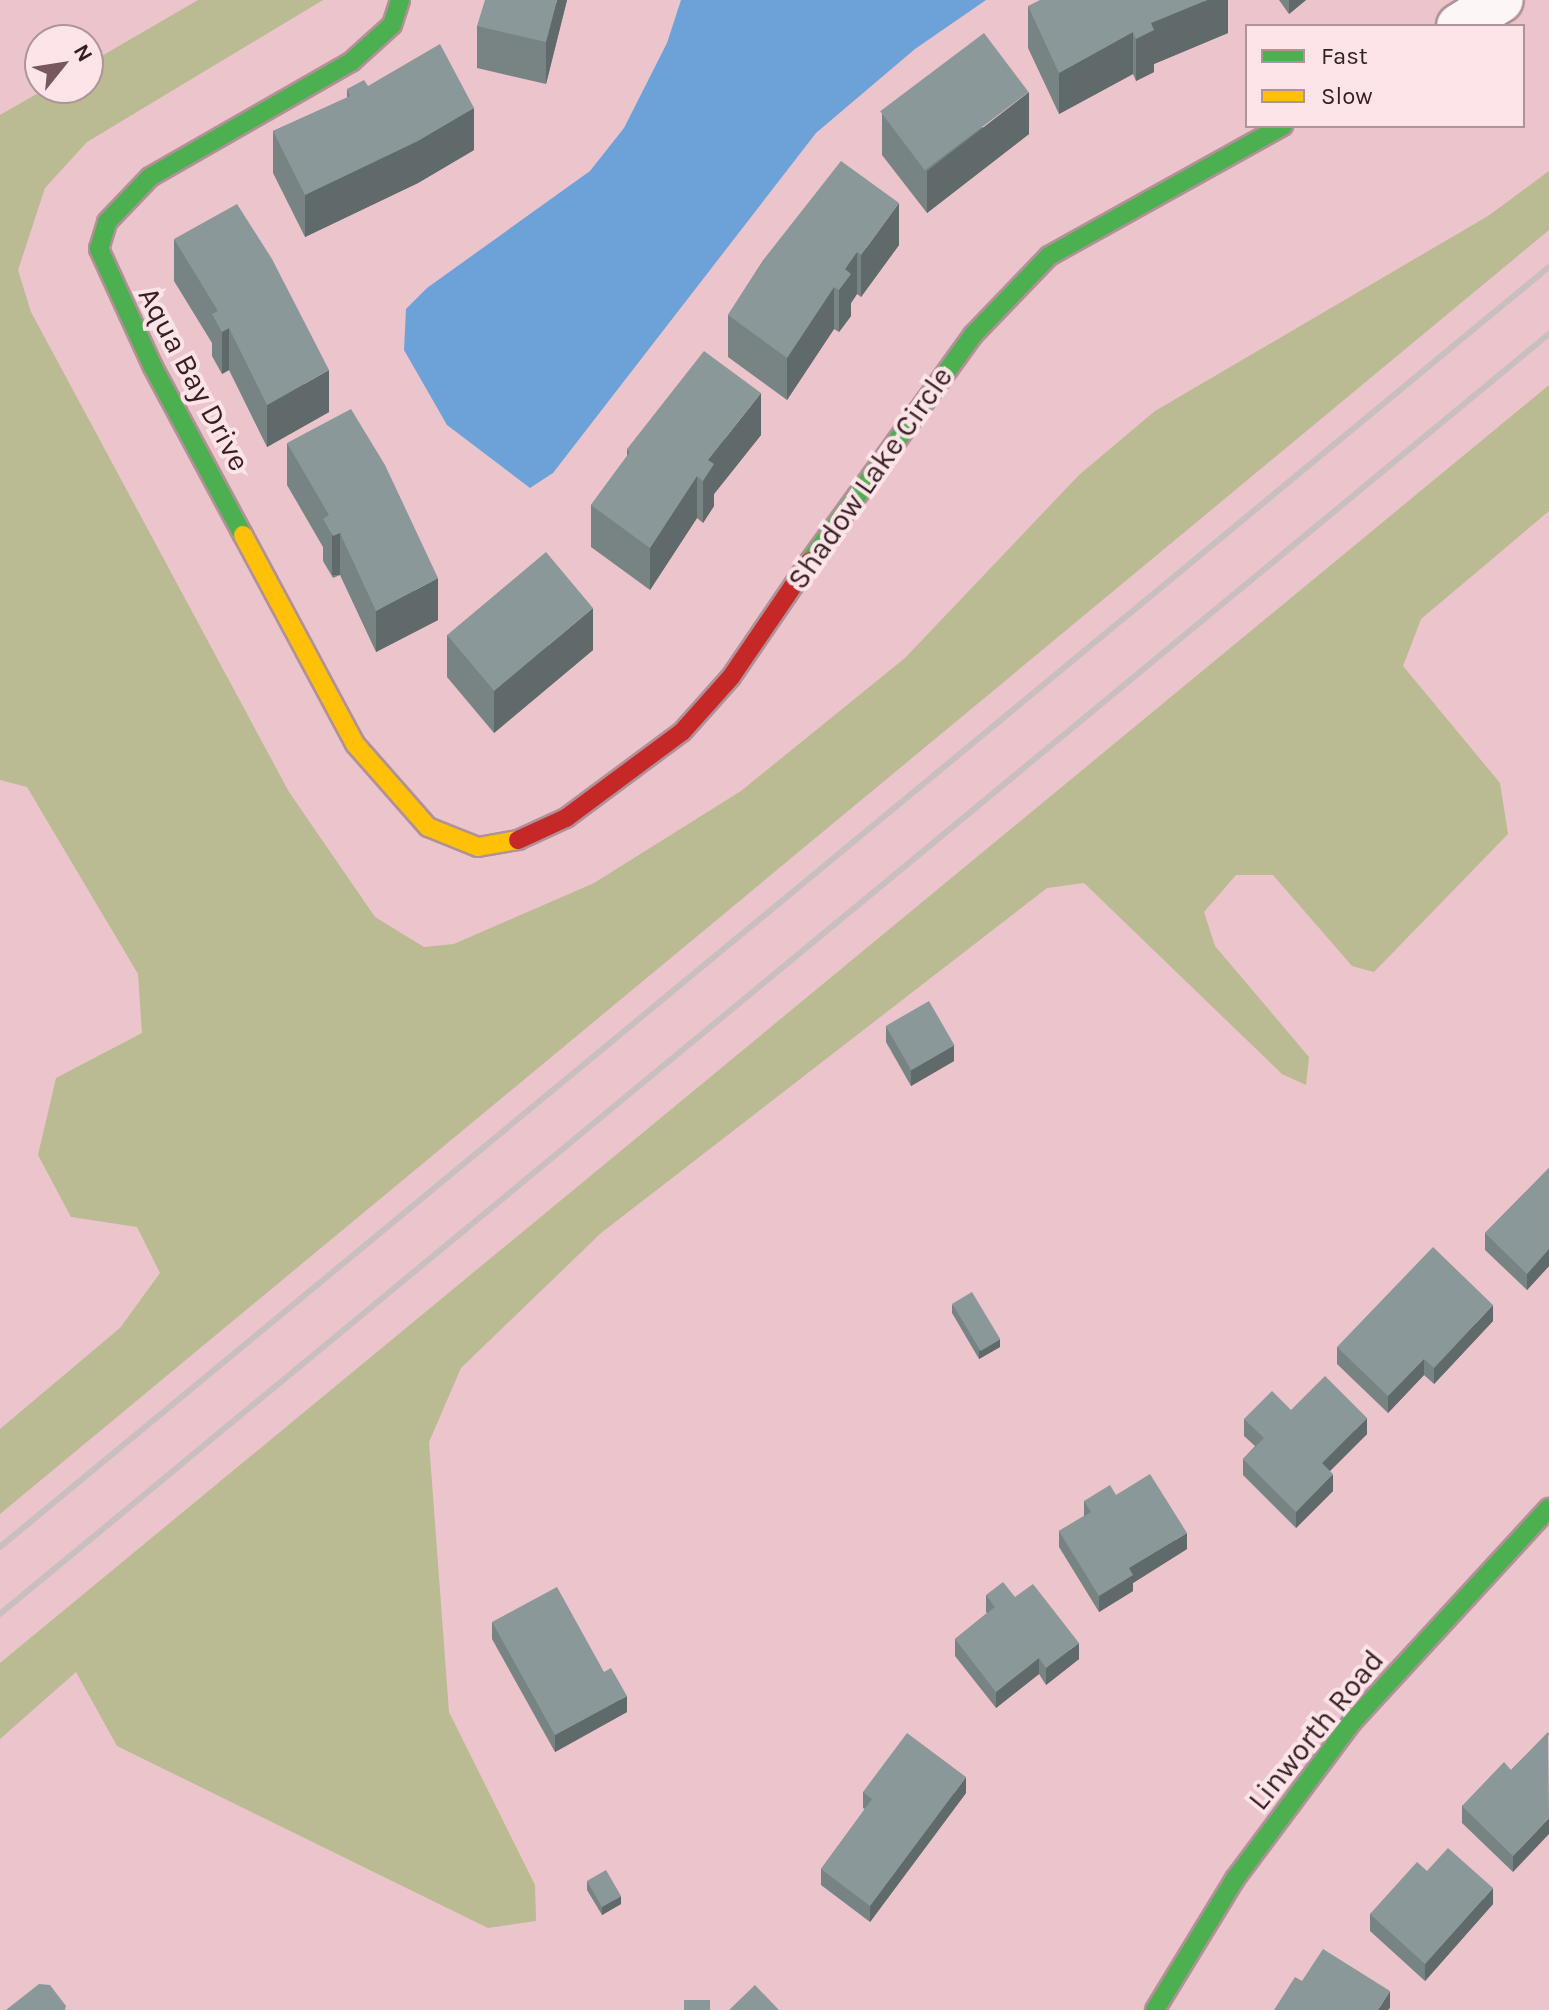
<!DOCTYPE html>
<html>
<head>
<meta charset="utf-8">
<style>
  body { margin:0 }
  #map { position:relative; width:1549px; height:2010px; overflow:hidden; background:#ecc4cb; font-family:Karla,sans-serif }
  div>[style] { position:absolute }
  .green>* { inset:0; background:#baba93 }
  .water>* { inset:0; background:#6da2d9 }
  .roads { filter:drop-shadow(2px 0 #b09197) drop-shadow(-2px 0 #b09197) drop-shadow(0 2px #b09197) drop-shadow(0 -2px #b09197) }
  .street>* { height:44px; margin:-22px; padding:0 22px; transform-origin:22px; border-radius:22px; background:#fcf6f7 }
  .fast>* { height:18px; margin:-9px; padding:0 9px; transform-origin:9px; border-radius:9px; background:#4caf50 }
  .slow>* { height:18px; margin:-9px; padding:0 9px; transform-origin:9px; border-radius:9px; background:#ffc107 }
  .jam>* { height:18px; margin:-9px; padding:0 9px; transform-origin:9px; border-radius:9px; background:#c62828 }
  .rail>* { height:6px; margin:-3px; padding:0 3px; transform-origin:3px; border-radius:3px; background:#c9bec0 }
  .wall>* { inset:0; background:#788384 }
  .shaded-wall>* { inset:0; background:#616a6b; transform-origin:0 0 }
  .building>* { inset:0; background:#8b9899; transform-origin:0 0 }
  span { translate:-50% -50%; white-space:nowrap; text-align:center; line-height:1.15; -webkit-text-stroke:8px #fce4e8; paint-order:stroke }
  .street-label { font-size:30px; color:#391d23 }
  .legend { position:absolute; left:1245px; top:24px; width:280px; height:104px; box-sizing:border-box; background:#fce4e8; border:2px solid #ae9499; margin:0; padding:10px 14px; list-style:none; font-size:24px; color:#391d23 }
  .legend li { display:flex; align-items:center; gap:16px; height:40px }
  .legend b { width:40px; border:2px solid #ae9499 }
  .north { position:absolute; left:24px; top:24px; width:80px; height:80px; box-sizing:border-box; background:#fce4e8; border:2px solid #ae9499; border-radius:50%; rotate:60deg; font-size:22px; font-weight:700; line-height:32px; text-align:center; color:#391d23 }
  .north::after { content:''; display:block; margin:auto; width:28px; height:36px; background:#78575e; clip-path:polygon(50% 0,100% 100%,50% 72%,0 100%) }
</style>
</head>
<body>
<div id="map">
  <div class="green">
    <i style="clip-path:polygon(198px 0,323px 0,87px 142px,45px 188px,18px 270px,31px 312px,289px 792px,375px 917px,424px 947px,454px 944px,594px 883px,741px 791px,905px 658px,1079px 475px,1155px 411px,1488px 216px,1549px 171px,1549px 230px,0 1514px,0 1429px,120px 1328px,160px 1273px,137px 1227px,71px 1217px,38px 1155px,56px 1078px,142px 1033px,138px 974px,27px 787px,0 780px,0 115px,47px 88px,88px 88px,88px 64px)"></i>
    <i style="clip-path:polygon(1549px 385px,1549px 511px,1421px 619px,1403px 666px,1500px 783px,1508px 834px,1374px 972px,1352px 966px,1273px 875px,1236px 875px,1204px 912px,1215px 946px,1309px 1057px,1306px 1085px,1282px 1074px,1084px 883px,1047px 888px,601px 1233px,461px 1368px,429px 1442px,449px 1712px,535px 1885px,536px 1921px,488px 1928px,117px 1746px,76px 1672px,0 1739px,0 1663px)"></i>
  </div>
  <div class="water">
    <i style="clip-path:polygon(681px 0,986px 0,915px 49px,816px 133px,553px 473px,530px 488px,447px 425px,404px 350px,406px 309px,427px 288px,590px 171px,624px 128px,667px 43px)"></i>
  </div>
  <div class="roads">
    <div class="street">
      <i style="left:1459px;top:26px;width:49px;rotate:-31.8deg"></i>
    </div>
    <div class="fast">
      <i style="left:243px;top:535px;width:191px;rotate:-118.2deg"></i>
      <i style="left:153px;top:367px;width:130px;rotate:-114.6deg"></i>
      <i style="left:99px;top:249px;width:28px;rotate:-73deg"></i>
      <i style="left:107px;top:222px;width:62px;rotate:-46.3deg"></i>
      <i style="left:150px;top:177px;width:232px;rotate:-29.8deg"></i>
      <i style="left:351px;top:62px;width:55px;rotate:-42.1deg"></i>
      <i style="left:392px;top:25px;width:26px;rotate:-72deg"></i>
      <i style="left:810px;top:561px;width:279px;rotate:-54.2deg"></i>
      <i style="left:973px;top:335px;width:110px;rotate:-46.1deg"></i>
      <i style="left:1049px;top:256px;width:268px;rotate:-29.1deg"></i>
      <i style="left:1155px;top:2010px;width:153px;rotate:-58.6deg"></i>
      <i style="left:1235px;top:1879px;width:196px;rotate:-53.3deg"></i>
      <i style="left:1352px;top:1722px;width:291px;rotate:-47.4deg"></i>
    </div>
    <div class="slow">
      <i style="left:243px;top:535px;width:237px;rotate:61.8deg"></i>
      <i style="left:355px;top:744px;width:111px;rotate:48.7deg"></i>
      <i style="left:428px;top:827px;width:54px;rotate:21.8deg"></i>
      <i style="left:478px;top:847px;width:41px;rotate:-9.9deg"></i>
    </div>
    <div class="jam">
      <i style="left:518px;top:840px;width:53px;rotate:-24.6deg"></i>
      <i style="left:566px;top:818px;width:144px;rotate:-36.6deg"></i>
      <i style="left:682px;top:732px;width:74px;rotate:-48.3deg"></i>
      <i style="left:731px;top:677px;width:140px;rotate:-55.7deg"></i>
    </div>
  </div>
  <div class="rail">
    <i style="left:0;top:1547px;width:2009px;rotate:-39.57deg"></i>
    <i style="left:0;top:1614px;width:2009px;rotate:-39.57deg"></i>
  </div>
  <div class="wall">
    <i style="clip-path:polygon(567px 0,546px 84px,477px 68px,477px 26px)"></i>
    <i style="clip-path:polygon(1228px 0,1228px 33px,1154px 64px,1154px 72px,1136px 81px,1133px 74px,1059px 114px,1028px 48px,1028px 6px)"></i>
    <i style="clip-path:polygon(1279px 0,1306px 0,1289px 14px)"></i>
    <i style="clip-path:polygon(368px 86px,474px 150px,418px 183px,305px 237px,273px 173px,273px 131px,347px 98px,347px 89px)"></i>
    <i style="clip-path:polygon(882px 113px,1029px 134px,927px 213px,882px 155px)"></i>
    <i style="clip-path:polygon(174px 239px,329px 412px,267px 447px,229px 370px,222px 374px,212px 356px,212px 343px,174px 281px)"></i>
    <i style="clip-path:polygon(899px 245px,861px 297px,857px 294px,851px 303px,851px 316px,839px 332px,834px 329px,787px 400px,728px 357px,728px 315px,764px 259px)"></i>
    <i style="clip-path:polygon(761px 435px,714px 494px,714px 506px,703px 523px,697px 518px,650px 590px,591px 547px,591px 505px,627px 456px,627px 449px)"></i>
    <i style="clip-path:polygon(287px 443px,438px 620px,376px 652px,340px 575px,333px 578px,323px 561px,323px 547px,287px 485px)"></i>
    <i style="clip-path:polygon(447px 635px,593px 650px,494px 733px,447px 677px)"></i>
    <i style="clip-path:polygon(886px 1026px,954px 1061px,911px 1086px,886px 1042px)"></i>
    <i style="clip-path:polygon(1549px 1168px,1549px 1266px,1527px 1290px,1485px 1250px,1485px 1233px)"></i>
    <i style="clip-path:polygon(952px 1304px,1000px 1347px,979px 1359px,952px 1313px)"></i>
    <i style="clip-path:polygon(1493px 1321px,1434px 1384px,1424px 1375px,1388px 1413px,1337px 1364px,1337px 1347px)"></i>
    <i style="clip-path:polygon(1291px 1410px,1367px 1434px,1330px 1471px,1333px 1491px,1296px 1528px,1243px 1475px,1243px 1459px,1255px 1446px,1244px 1436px,1244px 1419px)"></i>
    <i style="clip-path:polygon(1116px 1495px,1187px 1549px,1133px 1583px,1133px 1591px,1099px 1612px,1059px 1547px,1059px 1531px,1084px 1516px,1084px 1501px)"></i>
    <i style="clip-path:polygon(986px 1595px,1015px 1597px,1079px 1659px,1046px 1685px,1039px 1674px,996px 1708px,955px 1656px,955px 1639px,987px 1613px,986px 1612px)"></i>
    <i style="clip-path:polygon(492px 1622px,604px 1672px,627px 1712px,555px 1752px,492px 1639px)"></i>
    <i style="clip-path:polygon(1549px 1733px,1513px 1872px,1462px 1823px,1462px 1806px,1511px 1770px)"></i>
    <i style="clip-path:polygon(863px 1792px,966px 1793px,870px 1922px,821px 1885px,821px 1869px,865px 1809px,863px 1808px)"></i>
    <i style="clip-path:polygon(1427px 1871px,1493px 1904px,1425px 1981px,1370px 1931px,1370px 1914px)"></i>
    <i style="clip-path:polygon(587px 1881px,621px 1904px,602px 1915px,587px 1890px)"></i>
  </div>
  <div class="shaded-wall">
    <i style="clip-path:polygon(557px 0,567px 0,546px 84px,546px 42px)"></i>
    <i style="clip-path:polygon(1207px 0,1228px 0,1228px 33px,1154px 64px,1154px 72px,1136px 81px,1136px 39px,1151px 23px)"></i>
    <i style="clip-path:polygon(1289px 0,1306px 0,1289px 14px)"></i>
    <i style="clip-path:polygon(1133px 32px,1133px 74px,1059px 114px,1059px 73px)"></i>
    <i style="clip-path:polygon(1029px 92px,1029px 134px,927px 213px,927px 171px)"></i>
    <i style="clip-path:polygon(474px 108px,474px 150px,418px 183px,305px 237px,305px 195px)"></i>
    <i style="clip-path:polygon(899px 203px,899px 245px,861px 297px,861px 255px)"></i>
    <i style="clip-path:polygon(857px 252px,857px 294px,851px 303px,851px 316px,839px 332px,839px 290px,845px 269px)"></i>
    <i style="clip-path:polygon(834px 287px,834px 329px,787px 400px,787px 358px)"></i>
    <i style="clip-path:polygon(229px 328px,229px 370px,222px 374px,222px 332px)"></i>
    <i style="clip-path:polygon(329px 370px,329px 412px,267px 447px,267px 405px)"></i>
    <i style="clip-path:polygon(761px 393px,761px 435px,714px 494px,714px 506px,703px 523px,703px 481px,708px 460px)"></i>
    <i style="clip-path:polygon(697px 476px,697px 518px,650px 590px,650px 548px)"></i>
    <i style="left:340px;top:533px;width:42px;height:8px;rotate:90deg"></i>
    <i style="clip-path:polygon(438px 578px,438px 620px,376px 652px,376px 611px)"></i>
    <i style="clip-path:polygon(593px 608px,593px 650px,494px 733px,494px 691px)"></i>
    <i style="clip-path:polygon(954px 1045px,954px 1061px,911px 1086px,911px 1070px)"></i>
    <i style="clip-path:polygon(1549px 1249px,1549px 1266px,1527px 1290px,1527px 1274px)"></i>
    <i style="clip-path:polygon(1493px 1305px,1493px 1321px,1434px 1384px,1434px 1368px)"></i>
    <i style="clip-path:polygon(1000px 1339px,1000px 1347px,979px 1359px,979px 1351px)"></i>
    <i style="clip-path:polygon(1424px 1359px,1424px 1375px,1388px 1413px,1388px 1396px)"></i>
    <i style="clip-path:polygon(1367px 1418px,1367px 1434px,1322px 1479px,1322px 1463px)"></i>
    <i style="clip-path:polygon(1333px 1474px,1333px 1491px,1296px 1528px,1296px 1512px)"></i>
    <i style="clip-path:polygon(1187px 1533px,1187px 1549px,1133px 1583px,1133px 1591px,1099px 1612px,1099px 1596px,1129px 1568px)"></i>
    <i style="clip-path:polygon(1079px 1643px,1079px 1659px,1046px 1685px,1046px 1668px)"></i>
    <i style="clip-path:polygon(1039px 1658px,1039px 1674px,996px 1708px,996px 1692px)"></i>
    <i style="clip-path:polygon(627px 1696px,627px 1712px,555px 1752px,555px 1735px)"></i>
    <i style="clip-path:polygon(966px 1777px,966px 1793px,870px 1922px,870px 1906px)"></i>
    <i style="clip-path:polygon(1549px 1818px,1549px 1834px,1513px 1872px,1513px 1856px)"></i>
    <i style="clip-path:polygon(1493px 1888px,1493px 1904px,1425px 1981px,1425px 1964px)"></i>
    <i style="clip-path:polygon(621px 1896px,621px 1904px,602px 1915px,602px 1907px)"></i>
    <i style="clip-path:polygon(1390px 1991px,1390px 2008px,1388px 2010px,1378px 2010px)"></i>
  </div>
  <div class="building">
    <i style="clip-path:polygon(485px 0,557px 0,546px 42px,477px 26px)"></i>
    <i style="clip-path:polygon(1040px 0,1207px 0,1151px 23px,1154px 30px,1136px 39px,1133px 32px,1059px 73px,1028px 6px)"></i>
    <i style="left:984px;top:33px;width:74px;height:130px;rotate:53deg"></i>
    <i style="clip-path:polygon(440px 44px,474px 108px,418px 141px,305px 195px,273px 131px,350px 96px,347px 89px,364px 80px,368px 86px)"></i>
    <i style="clip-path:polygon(841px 161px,899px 203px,861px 255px,857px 252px,845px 269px,851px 274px,839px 290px,834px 287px,787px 358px,728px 315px,764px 259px)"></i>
    <i style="clip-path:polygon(237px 204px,272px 259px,329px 370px,267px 405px,229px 328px,222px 332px,212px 314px,218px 311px,174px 239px)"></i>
    <i style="clip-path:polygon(704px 351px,761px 393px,708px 460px,714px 464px,703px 481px,697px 476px,650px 548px,591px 505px,630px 452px,627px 449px)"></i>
    <i style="clip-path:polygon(351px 409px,385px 465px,438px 578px,376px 611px,340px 533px,333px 536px,323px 519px,329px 515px,287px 443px)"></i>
    <i style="left:546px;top:552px;width:73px;height:129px;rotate:50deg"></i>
    <i style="left:929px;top:1001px;width:51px;height:50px;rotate:60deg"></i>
    <i style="clip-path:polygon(1549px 1168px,1549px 1249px,1527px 1274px,1485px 1233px)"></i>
    <i style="clip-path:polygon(1433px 1247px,1493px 1305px,1434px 1368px,1424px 1359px,1388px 1396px,1337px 1347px)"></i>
    <i style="left:972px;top:1292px;width:55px;height:23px;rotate:59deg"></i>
    <i style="clip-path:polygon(1325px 1376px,1367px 1418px,1322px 1463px,1333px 1474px,1296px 1512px,1243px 1459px,1264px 1438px,1244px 1419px,1272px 1391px,1291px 1410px)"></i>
    <i style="clip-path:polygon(1150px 1474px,1187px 1533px,1129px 1568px,1133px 1575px,1099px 1596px,1059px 1531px,1091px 1512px,1084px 1501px,1110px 1485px,1116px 1495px)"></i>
    <i style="clip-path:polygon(1003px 1582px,1015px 1597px,1033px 1584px,1079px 1643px,1046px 1668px,1039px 1658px,996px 1692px,955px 1639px,995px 1607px,986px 1595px)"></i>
    <i style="clip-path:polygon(557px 1587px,604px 1672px,611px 1668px,627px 1696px,555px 1735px,492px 1622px)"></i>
    <i style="clip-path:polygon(1548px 1732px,1549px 1818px,1513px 1856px,1462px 1806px,1504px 1762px,1511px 1770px)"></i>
    <i style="clip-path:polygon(907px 1733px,966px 1777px,870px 1906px,821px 1869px,872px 1799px,863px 1792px)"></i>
    <i style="clip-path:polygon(1448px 1848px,1493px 1888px,1425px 1964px,1370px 1914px,1417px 1862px,1427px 1871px)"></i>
    <i style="left:606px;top:1870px;width:30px;height:22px;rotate:60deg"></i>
    <i style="clip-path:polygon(1323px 1949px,1390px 1991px,1378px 2010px,1274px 2010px,1295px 1977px,1302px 1981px)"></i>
    <i style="clip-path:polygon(39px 1984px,50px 1985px,66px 2006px,65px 2010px,6px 2010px)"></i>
    <i style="clip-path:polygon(755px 1985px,779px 2010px,729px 2010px)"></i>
    <i style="left:684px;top:2000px;width:26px;height:10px"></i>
  </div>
  <div class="street-label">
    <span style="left:194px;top:379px;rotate:62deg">Aqua Bay Drive</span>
    <span style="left:870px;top:478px;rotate:-55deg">Shadow Lake Circle</span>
    <span style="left:1316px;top:1730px;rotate:-51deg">Linworth Road</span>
  </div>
  <ul class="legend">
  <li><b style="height:10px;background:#4caf50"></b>Fast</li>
  <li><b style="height:10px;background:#ffc107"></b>Slow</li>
  </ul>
  <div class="north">N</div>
</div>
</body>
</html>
